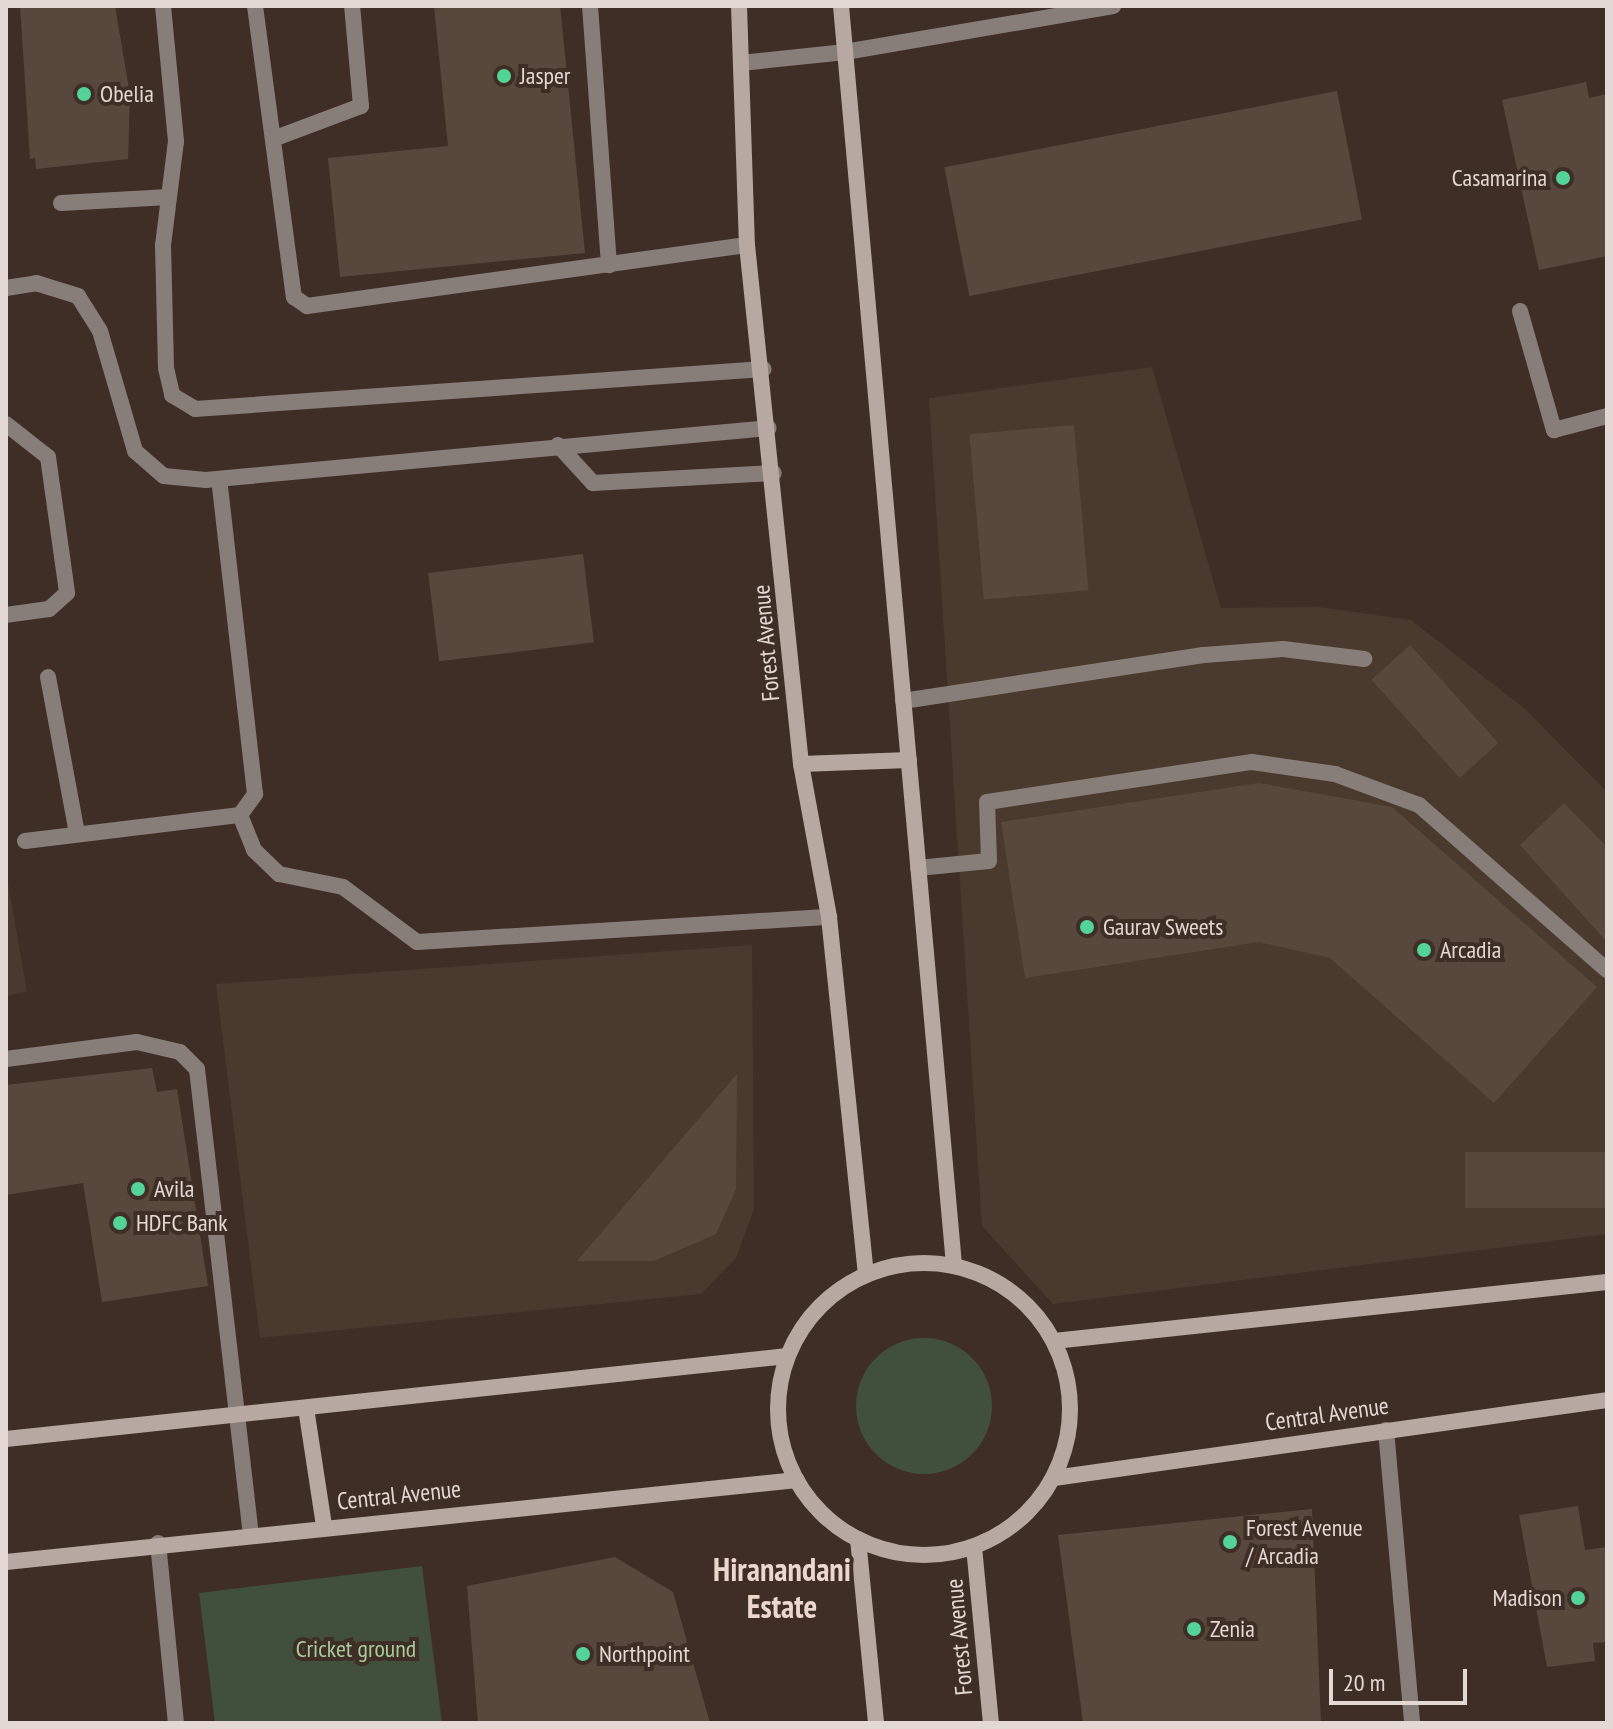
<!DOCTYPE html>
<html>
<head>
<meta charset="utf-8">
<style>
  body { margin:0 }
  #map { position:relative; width:1613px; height:1729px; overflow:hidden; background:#3f2e26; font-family:"PT Sans Narrow",sans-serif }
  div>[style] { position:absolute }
  .commercial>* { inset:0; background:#493a2d }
  .green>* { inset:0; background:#414f3d }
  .round { border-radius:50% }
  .building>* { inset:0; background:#57483b; transform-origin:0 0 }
  .lane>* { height:16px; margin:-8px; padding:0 8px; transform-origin:8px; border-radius:8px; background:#877e79 }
  .street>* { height:16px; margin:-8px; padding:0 8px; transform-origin:8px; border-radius:8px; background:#877e79 }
  .secondary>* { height:16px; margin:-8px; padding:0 8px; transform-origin:8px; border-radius:8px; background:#b7a8a1 }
  .secondary>.ring { margin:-8px; padding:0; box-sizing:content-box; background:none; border:16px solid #b7a8a1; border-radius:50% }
  .dots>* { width:22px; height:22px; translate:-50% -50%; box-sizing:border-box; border:4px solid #3f2e26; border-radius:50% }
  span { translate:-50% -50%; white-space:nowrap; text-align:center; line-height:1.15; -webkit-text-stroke:8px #3f2e26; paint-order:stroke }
  .poi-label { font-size:24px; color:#e3d8d3 }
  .left { translate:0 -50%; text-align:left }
  .right { translate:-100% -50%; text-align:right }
  .street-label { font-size:24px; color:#e3d8d3 }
  .park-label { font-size:24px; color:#a7ce9c }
  .district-label { font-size:32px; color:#edd6cc; font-weight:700 }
  .frame { position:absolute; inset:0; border:8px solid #e3d8d3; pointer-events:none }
  .scale { position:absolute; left:1329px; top:1669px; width:138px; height:36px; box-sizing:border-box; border:4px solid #e3d8d3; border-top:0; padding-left:10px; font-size:24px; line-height:28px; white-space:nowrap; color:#e3d8d3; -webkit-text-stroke:6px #3f2e26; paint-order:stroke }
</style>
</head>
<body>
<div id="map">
  <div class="commercial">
    <i style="clip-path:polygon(1152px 367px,1221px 608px,1319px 607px,1411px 620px,1525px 709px,1607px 792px,1607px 1234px,1053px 1304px,982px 1226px,929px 398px)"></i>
    <i style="clip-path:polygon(6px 872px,27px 992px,6px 996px)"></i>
    <i style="clip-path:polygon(752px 945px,754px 1209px,736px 1258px,701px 1294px,260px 1338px,216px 984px)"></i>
  </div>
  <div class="green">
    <i class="round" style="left:856px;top:1338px;width:136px;height:136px"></i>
    <i style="clip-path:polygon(422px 1566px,442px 1723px,215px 1723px,199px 1593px)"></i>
  </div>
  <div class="building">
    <i style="clip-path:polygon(20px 6px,115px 6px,130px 95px,128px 159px,36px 169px,35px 158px,30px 159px)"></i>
    <i style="clip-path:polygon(434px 6px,560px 6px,585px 253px,340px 277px,328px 158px,448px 146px)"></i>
    <i style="clip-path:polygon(1586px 82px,1589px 98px,1607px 94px,1607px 256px,1539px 270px,1502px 100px)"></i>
    <i style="left:1337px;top:91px;width:131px;height:400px;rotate:79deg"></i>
    <i style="left:1074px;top:425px;width:166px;height:105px;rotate:85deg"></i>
    <i style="left:583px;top:554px;width:89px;height:156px;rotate:83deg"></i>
    <i style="left:1410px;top:645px;width:132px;height:52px;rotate:48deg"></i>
    <i style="clip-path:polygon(1259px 783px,1392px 807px,1597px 987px,1494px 1103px,1330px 958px,1259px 942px,1025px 978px,1001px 822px)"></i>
    <i style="clip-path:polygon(1564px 803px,1607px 847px,1607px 942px,1520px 845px)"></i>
    <i style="clip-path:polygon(152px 1068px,157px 1092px,177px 1089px,208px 1286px,102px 1302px,83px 1183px,6px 1195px,6px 1085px)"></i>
    <i style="clip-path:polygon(737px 1074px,736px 1189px,716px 1234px,654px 1261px,577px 1261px)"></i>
    <i style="left:1607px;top:1152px;width:56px;height:142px;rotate:90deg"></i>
    <i style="clip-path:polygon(1578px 1506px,1585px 1550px,1607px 1547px,1607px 1642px,1593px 1643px,1595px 1661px,1547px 1667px,1519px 1515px)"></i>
    <i style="clip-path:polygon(1312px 1509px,1321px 1723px,1083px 1723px,1058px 1535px)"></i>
    <i style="clip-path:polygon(615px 1557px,673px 1592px,710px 1723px,478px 1723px,467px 1586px)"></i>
  </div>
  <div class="lane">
    <i style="left:1520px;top:311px;width:124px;rotate:74.1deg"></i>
    <i style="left:1554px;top:430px;width:55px;rotate:-14.8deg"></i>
    <i style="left:903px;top:701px;width:304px;rotate:-8.7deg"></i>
    <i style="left:1204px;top:655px;width:79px;rotate:-4.3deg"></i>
    <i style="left:1283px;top:649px;width:82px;rotate:7deg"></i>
    <i style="left:918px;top:868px;width:71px;rotate:-5.6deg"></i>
    <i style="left:989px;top:861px;width:59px;rotate:-91.9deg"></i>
    <i style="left:987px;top:802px;width:268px;rotate:-8.6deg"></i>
    <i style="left:1252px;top:762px;width:84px;rotate:8.2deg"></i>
    <i style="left:1335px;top:774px;width:90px;rotate:20.3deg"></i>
    <i style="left:1419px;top:805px;width:250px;rotate:41.3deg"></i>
    <i style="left:1386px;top:1430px;width:294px;rotate:84.9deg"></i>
  </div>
  <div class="street">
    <i style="left:163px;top:6px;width:136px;rotate:84.5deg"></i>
    <i style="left:176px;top:141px;width:105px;rotate:97.1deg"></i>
    <i style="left:163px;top:245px;width:123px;rotate:88.6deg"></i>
    <i style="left:166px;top:368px;width:28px;rotate:77deg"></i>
    <i style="left:172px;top:395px;width:27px;rotate:31deg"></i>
    <i style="left:195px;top:409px;width:570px;rotate:-4.02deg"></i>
    <i style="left:255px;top:6px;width:294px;rotate:82.4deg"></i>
    <i style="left:294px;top:297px;width:16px;rotate:35deg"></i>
    <i style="left:307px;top:306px;width:444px;rotate:-7.9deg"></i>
    <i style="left:590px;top:6px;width:260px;rotate:85.8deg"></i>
    <i style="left:741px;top:63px;width:105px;rotate:-6deg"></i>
    <i style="left:845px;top:52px;width:272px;rotate:-9.7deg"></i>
    <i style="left:273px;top:139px;width:94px;rotate:-20.6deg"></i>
    <i style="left:361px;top:106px;width:100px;rotate:-95.1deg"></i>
    <i style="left:61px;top:203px;width:108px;rotate:-3.2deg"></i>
    <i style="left:6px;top:288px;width:30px;rotate:-9deg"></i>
    <i style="left:36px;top:283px;width:44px;rotate:17.2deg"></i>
    <i style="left:78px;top:296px;width:41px;rotate:57.8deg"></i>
    <i style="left:100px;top:331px;width:125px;rotate:73.7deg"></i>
    <i style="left:135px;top:451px;width:38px;rotate:41deg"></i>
    <i style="left:164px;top:476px;width:42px;rotate:5.4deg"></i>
    <i style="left:206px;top:480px;width:565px;rotate:-5.28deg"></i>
    <i style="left:6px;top:424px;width:53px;rotate:38.2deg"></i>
    <i style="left:48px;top:457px;width:137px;rotate:82deg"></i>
    <i style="left:67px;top:593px;width:24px;rotate:138deg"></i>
    <i style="left:49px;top:609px;width:43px;rotate:172.1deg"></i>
    <i style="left:558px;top:445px;width:52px;rotate:47.4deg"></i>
    <i style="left:593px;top:483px;width:181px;rotate:-3.2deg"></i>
    <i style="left:48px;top:677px;width:159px;rotate:79.5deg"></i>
    <i style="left:240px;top:815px;width:38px;rotate:68deg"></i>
    <i style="left:254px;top:850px;width:35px;rotate:44deg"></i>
    <i style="left:279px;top:874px;width:65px;rotate:11.5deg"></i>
    <i style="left:343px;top:887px;width:92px;rotate:36.6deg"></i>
    <i style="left:417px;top:942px;width:413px;rotate:-3.5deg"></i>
    <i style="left:25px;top:841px;width:217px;rotate:-6.9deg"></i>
    <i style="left:240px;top:815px;width:26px;rotate:-54deg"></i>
    <i style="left:255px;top:794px;width:317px;rotate:-96.5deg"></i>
    <i style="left:6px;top:1059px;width:132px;rotate:-7.4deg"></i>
    <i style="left:137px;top:1042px;width:44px;rotate:13.1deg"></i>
    <i style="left:180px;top:1052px;width:24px;rotate:45deg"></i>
    <i style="left:197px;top:1069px;width:468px;rotate:83.4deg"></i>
    <i style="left:158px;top:1543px;width:181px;rotate:84.3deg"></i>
  </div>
  <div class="secondary">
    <i style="left:739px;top:6px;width:239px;rotate:88.1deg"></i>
    <i style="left:747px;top:245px;width:522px;rotate:84.06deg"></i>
    <i style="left:801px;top:764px;width:156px;rotate:79.6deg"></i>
    <i style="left:829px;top:917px;width:359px;rotate:84.1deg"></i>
    <i style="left:841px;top:6px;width:1264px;rotate:84.87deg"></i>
    <i style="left:801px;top:764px;width:108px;rotate:-2.1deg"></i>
    <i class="ring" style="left:778px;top:1263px;width:276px;height:276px"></i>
    <i style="left:1054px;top:1341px;width:556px;rotate:-6.09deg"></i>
    <i style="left:306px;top:1408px;width:119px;rotate:81.3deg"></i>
    <i style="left:6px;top:1439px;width:786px;rotate:-6.06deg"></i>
    <i style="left:1054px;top:1478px;width:558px;rotate:-8.03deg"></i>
    <i style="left:858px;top:1539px;width:185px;rotate:84.4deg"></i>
    <i style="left:974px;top:1547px;width:177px;rotate:84.5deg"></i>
    <i style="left:6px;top:1562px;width:795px;rotate:-5.92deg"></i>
  </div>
  <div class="dots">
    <i style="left:504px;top:76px;background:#54d396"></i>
    <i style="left:84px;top:94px;background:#54d396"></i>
    <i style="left:1563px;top:178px;background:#54d396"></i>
    <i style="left:1087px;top:927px;background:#54d396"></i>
    <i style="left:1424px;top:950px;background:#54d396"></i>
    <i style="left:138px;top:1189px;background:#54d396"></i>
    <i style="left:120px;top:1223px;background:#54d396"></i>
    <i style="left:1230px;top:1542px;background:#54d396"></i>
    <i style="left:1578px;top:1598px;background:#54d396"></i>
    <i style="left:1194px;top:1629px;background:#54d396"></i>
    <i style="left:583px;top:1654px;background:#54d396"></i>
  </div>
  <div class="poi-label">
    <span class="left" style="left:520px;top:76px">Jasper</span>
    <span class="left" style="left:100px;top:94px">Obelia</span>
    <span class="right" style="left:1547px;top:178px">Casamarina</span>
    <span class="left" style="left:1103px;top:927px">Gaurav Sweets</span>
    <span class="left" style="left:1440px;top:950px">Arcadia</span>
    <span class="left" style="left:154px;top:1189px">Avila</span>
    <span class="left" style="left:136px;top:1223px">HDFC Bank</span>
    <span class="left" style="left:1246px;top:1542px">Forest Avenue<br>/ Arcadia</span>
    <span class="right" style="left:1562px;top:1598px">Madison</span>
    <span class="left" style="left:1210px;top:1629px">Zenia</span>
    <span class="left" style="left:599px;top:1654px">Northpoint</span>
  </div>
  <div class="street-label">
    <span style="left:766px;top:643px;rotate:-95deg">Forest Avenue</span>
    <span style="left:1327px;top:1414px;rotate:-8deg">Central Avenue</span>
    <span style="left:399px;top:1495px;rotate:-6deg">Central Avenue</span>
    <span style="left:959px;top:1637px;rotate:-95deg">Forest Avenue</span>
  </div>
  <div class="park-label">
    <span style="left:356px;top:1649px">Cricket ground</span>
  </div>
  <div class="district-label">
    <span style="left:782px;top:1588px">Hiranandani<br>Estate</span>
  </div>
  <div class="frame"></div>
  <div class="scale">20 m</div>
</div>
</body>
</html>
